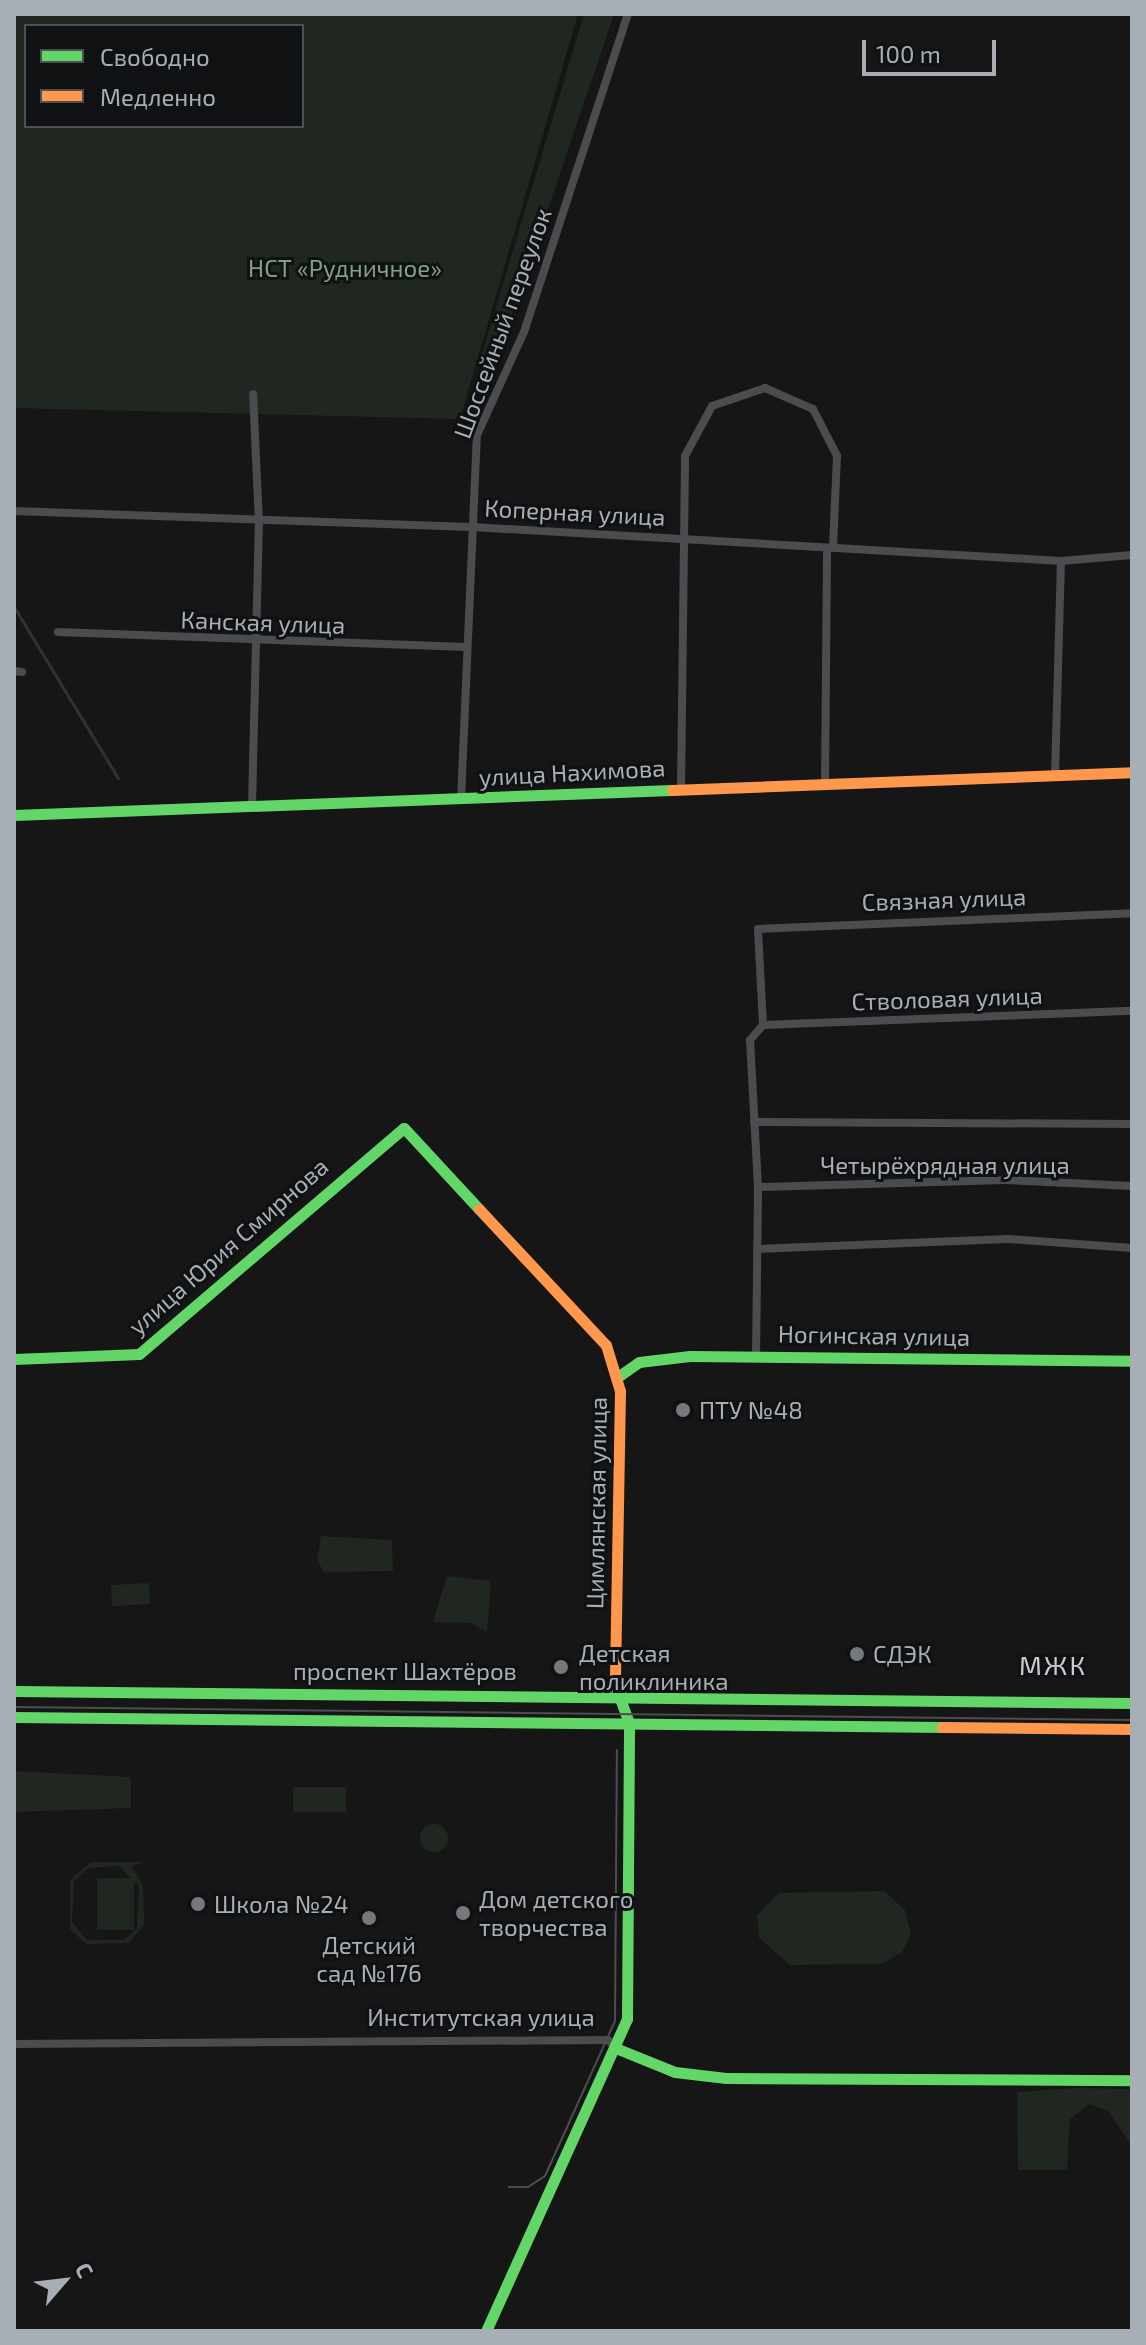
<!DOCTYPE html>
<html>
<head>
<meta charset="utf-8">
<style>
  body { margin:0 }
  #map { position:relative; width:1146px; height:2345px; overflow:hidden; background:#161616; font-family:"Exo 2",sans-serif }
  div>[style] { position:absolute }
  .green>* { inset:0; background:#202720; transform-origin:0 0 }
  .round { border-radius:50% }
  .stream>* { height:3px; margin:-1.5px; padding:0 1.5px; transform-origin:1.5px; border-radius:1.5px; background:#2c3439 }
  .street>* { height:8px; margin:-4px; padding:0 4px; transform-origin:4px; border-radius:4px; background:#4b4c4f }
  .fast>* { height:11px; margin:-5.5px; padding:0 5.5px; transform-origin:5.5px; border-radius:5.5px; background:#63d668 }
  .slow>* { height:11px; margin:-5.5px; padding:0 5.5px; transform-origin:5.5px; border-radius:5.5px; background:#ff974d }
  .tram>* { height:2px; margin:-1px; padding:0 1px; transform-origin:1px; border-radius:1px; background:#4b4d4f }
  .dots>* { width:22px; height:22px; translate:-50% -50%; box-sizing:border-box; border:4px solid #101112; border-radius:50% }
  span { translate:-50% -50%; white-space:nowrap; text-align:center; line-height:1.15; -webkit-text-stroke:6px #101112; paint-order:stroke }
  .park-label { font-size:24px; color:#81a080 }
  .street-label { font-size:24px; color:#a8aeb6 }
  .poi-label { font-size:24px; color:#a8aeb6 }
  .left { translate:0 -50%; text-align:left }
  .neighbourhood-label { font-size:26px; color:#c9ccd3; letter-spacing:2px }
  .frame { position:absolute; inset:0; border:16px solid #a8aeb6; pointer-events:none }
  .legend { position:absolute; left:24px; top:24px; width:280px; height:104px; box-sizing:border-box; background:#101112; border:2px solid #4d5054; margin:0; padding:10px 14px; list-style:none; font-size:24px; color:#a8aeb6 }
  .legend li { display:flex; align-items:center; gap:16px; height:40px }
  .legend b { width:40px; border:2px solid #4d5054 }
  .north { position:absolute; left:24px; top:2241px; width:80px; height:80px; -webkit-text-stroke:6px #101112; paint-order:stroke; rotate:62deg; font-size:22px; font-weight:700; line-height:32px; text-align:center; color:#a8aeb6 }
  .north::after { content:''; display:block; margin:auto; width:28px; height:36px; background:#a8aeb6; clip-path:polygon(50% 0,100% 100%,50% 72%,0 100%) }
  .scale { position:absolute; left:862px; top:40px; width:134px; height:36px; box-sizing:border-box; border:4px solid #a8aeb6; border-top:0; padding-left:10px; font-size:24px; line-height:28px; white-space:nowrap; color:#a8aeb6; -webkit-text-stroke:6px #101112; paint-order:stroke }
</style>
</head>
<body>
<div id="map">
  <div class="green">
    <i style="clip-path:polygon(evenodd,14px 14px,578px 14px,460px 419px,14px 408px,14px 14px,26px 26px,302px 26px,302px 126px,26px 126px,26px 26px)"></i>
    <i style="clip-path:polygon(584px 14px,614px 14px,495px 365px,480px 361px)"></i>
    <i style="clip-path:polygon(321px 1536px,392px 1540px,393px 1571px,324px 1572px,317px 1560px)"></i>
    <i style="clip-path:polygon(447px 1576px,491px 1581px,487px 1633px,472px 1623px,433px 1622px)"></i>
    <i style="left:149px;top:1583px;width:21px;height:38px;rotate:87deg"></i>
    <i style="clip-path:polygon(14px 1771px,131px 1777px,131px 1808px,14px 1812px)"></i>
    <i style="left:346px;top:1787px;width:25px;height:53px;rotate:90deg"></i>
    <i class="round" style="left:420px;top:1824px;width:28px;height:28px"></i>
    <i style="clip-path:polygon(evenodd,91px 1862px,143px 1862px,132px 1867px,143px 1885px,144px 1925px,129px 1943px,86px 1944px,70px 1929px,70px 1880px,91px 1862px,119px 1866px,139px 1886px,137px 1928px,124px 1940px,87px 1940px,72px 1922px,74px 1882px,88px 1868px,119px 1866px)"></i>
    <i style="left:97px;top:1878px;width:37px;height:52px"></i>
    <i style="clip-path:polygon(884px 1891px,905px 1910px,911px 1934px,902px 1952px,882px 1964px,790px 1965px,759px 1938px,757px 1915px,779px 1893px)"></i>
    <i style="clip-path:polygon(1075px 2088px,1132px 2089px,1132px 2147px,1108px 2111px,1090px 2104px,1070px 2119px,1067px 2170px,1018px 2170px,1017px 2092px)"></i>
  </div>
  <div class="stream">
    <i style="left:14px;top:607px;width:200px;rotate:58.7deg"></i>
  </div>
  <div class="street">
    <i style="left:14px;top:511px;width:458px;rotate:2deg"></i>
    <i style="left:472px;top:527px;width:590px;rotate:3.3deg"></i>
    <i style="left:1061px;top:561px;width:71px;rotate:-4.8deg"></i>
    <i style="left:58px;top:632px;width:408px;rotate:2.1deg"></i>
    <i style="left:14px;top:671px;width:8px;rotate:7deg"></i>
    <i style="left:1055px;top:775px;width:214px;rotate:-88.4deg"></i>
    <i style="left:825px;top:784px;width:236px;rotate:-89.5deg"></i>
    <i style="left:681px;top:789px;width:333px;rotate:-89.3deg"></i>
    <i style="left:685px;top:456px;width:57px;rotate:-61.6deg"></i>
    <i style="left:712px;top:406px;width:56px;rotate:-18.8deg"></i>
    <i style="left:765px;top:388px;width:52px;rotate:23.6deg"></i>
    <i style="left:813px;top:409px;width:53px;rotate:62.9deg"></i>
    <i style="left:837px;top:456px;width:92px;rotate:92.5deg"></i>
    <i style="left:461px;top:799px;width:364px;rotate:-87.5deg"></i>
    <i style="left:477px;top:435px;width:113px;rotate:-65.5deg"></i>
    <i style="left:524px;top:332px;width:335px;rotate:-71.9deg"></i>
    <i style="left:252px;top:806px;width:282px;rotate:-88.6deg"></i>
    <i style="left:259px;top:524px;width:130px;rotate:-92.6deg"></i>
    <i style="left:763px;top:1025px;width:369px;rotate:-2.2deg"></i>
    <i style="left:754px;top:1122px;width:378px;rotate:0.3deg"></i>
    <i style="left:758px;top:1187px;width:247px;rotate:-1.6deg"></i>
    <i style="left:1005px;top:1180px;width:127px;rotate:2.7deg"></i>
    <i style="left:757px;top:1249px;width:251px;rotate:-2.3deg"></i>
    <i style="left:1008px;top:1239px;width:124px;rotate:4.2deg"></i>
    <i style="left:756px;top:1356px;width:169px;rotate:-89.3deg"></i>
    <i style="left:758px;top:1187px;width:147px;rotate:-93.1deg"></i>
    <i style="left:750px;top:1040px;width:20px;rotate:-49deg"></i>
    <i style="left:763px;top:1025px;width:96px;rotate:-93deg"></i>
    <i style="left:758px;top:929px;width:374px;rotate:-2.4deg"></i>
    <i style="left:14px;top:2044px;width:594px;rotate:-0.39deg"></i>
    <i style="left:608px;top:2040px;width:13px;rotate:42deg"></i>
  </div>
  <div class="fast">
    <i style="left:14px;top:815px;width:658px;rotate:-2.18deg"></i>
    <i style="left:14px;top:1359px;width:125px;rotate:-2.3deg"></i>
    <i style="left:139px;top:1354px;width:348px;rotate:-40.5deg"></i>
    <i style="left:404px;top:1128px;width:110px;rotate:47.2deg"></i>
    <i style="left:619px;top:1376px;width:24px;rotate:-35deg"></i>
    <i style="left:639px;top:1362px;width:51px;rotate:-6.7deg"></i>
    <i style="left:690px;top:1356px;width:442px;rotate:0.6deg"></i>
    <i style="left:14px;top:1691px;width:1118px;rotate:0.61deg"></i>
    <i style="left:14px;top:1717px;width:928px;rotate:0.62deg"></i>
    <i style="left:618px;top:2049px;width:61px;rotate:22deg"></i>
    <i style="left:675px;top:2072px;width:51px;rotate:6.7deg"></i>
    <i style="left:726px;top:2078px;width:406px;rotate:0.3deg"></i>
    <i style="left:486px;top:2331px;width:342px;rotate:-65.7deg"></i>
    <i style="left:627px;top:2019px;width:296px;rotate:-89.6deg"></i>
    <i style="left:629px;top:1723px;width:40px;rotate:-110.2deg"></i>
  </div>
  <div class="slow">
    <i style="left:672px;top:790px;width:460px;rotate:-2.2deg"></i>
    <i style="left:479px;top:1209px;width:186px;rotate:47deg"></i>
    <i style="left:606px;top:1345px;width:48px;rotate:73.1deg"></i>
    <i style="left:620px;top:1391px;width:294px;rotate:91deg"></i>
    <i style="left:942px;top:1727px;width:190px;rotate:0.6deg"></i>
  </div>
  <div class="tram">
    <i style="left:14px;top:1707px;width:1118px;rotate:0.67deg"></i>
    <i style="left:509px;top:2187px;width:19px"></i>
    <i style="left:528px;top:2187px;width:20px;rotate:-33deg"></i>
    <i style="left:545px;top:2176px;width:170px;rotate:-65.7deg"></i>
    <i style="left:615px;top:2021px;width:271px;rotate:-89.6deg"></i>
  </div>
  <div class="dots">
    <i style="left:683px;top:1410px;background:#75797e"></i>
    <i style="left:857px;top:1654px;background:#75797e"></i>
    <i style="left:561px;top:1667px;background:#75797e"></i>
    <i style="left:198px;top:1904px;background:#75797e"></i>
    <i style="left:463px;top:1913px;background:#75797e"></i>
    <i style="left:369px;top:1918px;background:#75797e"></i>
  </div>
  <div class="park-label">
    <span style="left:345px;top:268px">НСТ «Рудничное»</span>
  </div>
  <div class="street-label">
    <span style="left:502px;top:323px;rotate:-70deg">Шоссейный переулок</span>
    <span style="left:575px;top:512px;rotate:3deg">Коперная улица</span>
    <span style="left:263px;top:622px;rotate:2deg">Канская улица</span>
    <span style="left:572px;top:772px;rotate:-3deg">улица Нахимова</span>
    <span style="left:944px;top:899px;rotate:-2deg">Связная улица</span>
    <span style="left:947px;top:998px;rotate:-2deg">Стволовая улица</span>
    <span style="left:945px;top:1165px">Четырёхрядная улица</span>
    <span style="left:228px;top:1246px;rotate:-41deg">улица Юрия Смирнова</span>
    <span style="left:874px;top:1335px;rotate:1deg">Ногинская улица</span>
    <span style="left:596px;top:1503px;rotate:-89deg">Цимлянская улица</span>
    <span style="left:405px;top:1671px">проспект Шахтёров</span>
    <span style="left:481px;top:2017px">Институтская улица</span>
  </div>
  <div class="poi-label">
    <span class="left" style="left:699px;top:1410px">ПТУ №48</span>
    <span class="left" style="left:579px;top:1667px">Детская<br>поликлиника</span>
    <span class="left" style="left:873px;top:1654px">СДЭК</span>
    <span class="left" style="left:479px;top:1913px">Дом детского<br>творчества</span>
    <span class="left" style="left:214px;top:1904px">Школа №24</span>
    <span style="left:369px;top:1959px">Детский<br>сад №176</span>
  </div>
  <div class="neighbourhood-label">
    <span style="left:1053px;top:1665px">МЖК</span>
  </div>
  <div class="frame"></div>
  <ul class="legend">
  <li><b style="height:10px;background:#63d668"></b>Свободно</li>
  <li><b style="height:10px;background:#ff974d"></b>Медленно</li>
  </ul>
  <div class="north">С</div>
  <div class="scale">100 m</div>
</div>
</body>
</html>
